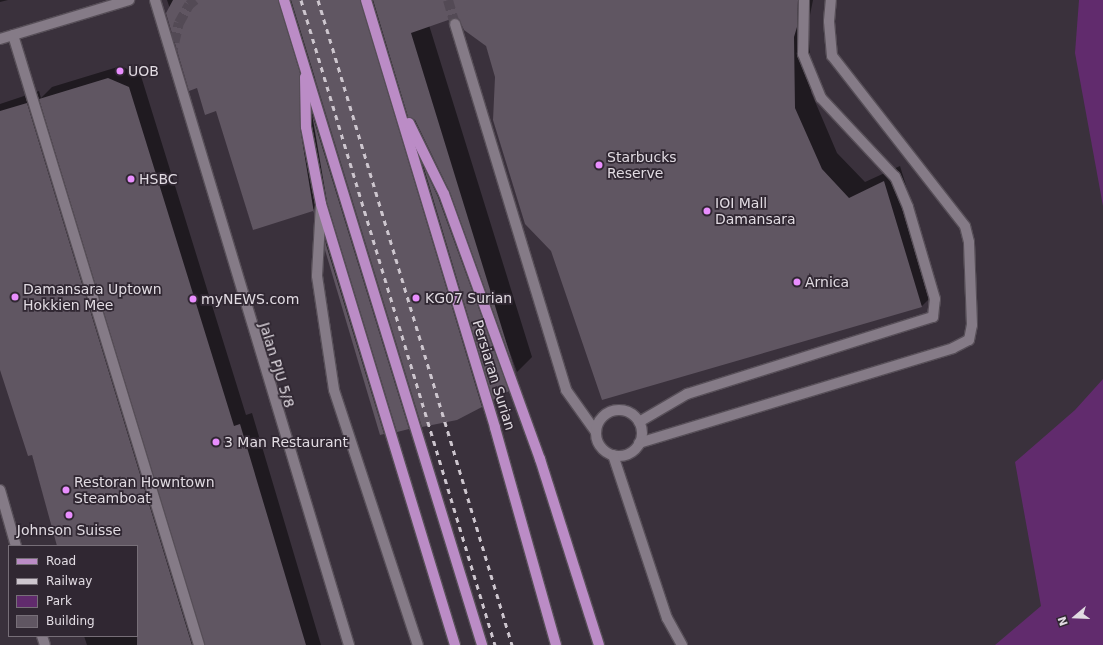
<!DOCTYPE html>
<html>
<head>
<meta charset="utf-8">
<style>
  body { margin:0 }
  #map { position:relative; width:1103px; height:645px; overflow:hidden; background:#3a313c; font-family:"DejaVu Sans",sans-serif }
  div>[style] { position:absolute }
  .green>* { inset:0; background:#612b6d }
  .shadow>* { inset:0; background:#0007 }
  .building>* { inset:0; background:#605662 }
  .minor-tunnel>* { height:10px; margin-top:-5px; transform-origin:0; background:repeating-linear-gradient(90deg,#534a55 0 10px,transparent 0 15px) }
  .roads { filter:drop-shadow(1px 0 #574f58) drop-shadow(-1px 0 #574f58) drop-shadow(0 1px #574f58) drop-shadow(0 -1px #574f58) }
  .minor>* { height:10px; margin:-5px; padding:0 5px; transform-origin:5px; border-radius:5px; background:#857b87 }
  .minor>.ring { margin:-5px; padding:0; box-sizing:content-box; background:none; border:10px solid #857b87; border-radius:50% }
  .major>* { height:10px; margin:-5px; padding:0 5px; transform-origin:5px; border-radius:5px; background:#bb8cc6 }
  .rail>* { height:3px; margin-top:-1.5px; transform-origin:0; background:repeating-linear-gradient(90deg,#cdc6ce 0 5px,transparent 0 10px) }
  .dots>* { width:11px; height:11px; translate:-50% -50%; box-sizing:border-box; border:2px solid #302732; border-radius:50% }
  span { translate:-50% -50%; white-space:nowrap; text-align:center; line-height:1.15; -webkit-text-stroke:3.5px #302732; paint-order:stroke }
  .poi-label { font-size:14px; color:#e1dbe2 }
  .left { translate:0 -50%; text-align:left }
  .street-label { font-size:14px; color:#e1dbe2 }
  .legend { position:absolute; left:8px; top:545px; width:130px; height:92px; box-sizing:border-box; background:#302732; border:1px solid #776f78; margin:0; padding:5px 7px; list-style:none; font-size:12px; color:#e1dbe2 }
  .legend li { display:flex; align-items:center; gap:8px; height:20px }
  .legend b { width:20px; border:1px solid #776f78 }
  .north { position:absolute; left:1055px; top:597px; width:40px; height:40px; -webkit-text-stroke:3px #302732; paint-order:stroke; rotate:251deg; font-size:11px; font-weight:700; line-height:16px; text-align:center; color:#e1dbe2 }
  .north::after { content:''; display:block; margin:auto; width:14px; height:18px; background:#e1dbe2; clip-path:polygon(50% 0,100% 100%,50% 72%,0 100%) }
</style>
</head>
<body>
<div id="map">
  <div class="green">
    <i style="clip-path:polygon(1079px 0,1103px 0,1103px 206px,1075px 53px)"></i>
    <i style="clip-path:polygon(1103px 379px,1103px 645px,995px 645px,1041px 606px,1015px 462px,1075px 410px)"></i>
  </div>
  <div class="shadow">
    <i style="clip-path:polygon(0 0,8px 0,0 2px)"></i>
    <i style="clip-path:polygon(167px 0,813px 0,809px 20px,811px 92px,837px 153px,865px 182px,900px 166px,938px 290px,922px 306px,496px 76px,486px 45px,460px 18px,453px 17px,429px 25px,532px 357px,517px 372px,451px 191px,418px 127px,431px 171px,512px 387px,508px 391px,493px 394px,481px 406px,315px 78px,315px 113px,412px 424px,409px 428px,328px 198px,314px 211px,314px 209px,253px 229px,217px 110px,197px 87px)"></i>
    <i style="clip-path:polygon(121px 66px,141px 76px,246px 415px,252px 413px,321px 645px,87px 645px,84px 636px,137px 636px,137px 546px,58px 546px,32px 454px,0 367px,0 104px,39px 91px,41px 98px,52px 87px)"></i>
    <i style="clip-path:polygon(330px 238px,388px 429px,384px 433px,326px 250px,326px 241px)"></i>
  </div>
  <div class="building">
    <i style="clip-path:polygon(173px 0,278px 0,300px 73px,300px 127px,314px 213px,313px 211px,253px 230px,216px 111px,205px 115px,197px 88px,189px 91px,166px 13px)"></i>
    <i style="clip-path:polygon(291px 0,360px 0,482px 407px,457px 420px,422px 427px)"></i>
    <i style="clip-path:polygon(373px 0,798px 0,797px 27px,794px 37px,795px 108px,822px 169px,849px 198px,884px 181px,922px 307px,602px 400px,551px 251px,525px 224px,493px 120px,495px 77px,486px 46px,464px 30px,459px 19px,454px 18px,411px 33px,516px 374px,450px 192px,415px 120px,408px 117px)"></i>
    <i style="clip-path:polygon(108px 78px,129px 87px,234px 426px,240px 424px,306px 645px,205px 645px,39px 99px)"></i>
    <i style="clip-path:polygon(27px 103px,192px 645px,137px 645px,137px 546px,57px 546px,32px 455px,28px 456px,0 370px,0 111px)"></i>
    <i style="clip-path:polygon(312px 114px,409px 429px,397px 432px,327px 202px)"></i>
    <i style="clip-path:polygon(423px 165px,438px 197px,509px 391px,493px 400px)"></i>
    <i style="clip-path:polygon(325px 241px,384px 434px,380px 435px,325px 250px)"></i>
  </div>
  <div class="minor-tunnel">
    <i style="left:448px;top:0;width:25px;rotate:74deg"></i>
    <i style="left:171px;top:57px;width:35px;rotate:-77deg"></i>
    <i style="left:179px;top:23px;width:21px;rotate:-61deg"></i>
    <i style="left:189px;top:5px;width:8px;rotate:-40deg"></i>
  </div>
  <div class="roads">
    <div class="minor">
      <i style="left:155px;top:0;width:674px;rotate:73.26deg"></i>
      <i style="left:455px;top:24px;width:382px;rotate:73.1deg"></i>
      <i style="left:566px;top:390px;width:52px;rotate:54.5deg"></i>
      <i style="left:13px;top:35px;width:638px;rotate:73.04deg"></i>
      <i style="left:0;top:39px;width:135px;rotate:-16.8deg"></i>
      <i style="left:321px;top:204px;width:72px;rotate:93.2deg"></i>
      <i style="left:317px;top:276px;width:115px;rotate:81.5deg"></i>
      <i style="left:334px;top:390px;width:268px;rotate:71.8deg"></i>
      <i class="ring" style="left:596px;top:410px;width:36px;height:36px"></i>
      <i style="left:639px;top:422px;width:56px;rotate:-30.3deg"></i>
      <i style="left:687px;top:394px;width:258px;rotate:-17.4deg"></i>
      <i style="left:933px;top:317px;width:18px;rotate:-84deg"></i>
      <i style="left:935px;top:299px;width:96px;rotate:-106.4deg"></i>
      <i style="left:908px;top:207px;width:33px;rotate:-113deg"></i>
      <i style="left:895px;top:177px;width:108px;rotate:-133.1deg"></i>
      <i style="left:821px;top:98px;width:48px;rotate:-112.2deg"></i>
      <i style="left:803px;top:54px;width:54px;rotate:-88.9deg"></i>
      <i style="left:639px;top:443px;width:328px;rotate:-16.8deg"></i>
      <i style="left:953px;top:348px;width:18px;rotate:-27deg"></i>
      <i style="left:969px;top:340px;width:15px;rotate:-79deg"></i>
      <i style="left:972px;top:325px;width:83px;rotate:-92.1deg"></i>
      <i style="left:969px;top:242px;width:16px;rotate:-104deg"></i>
      <i style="left:965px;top:226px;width:216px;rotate:-128deg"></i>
      <i style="left:832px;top:56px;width:35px;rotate:-95deg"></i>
      <i style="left:829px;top:21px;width:21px;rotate:-85deg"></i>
      <i style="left:613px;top:455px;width:172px;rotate:71.7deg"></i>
      <i style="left:667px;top:618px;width:31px;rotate:61deg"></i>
      <i style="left:0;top:490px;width:58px;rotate:74.1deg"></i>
      <i style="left:42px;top:636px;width:9px;rotate:72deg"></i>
    </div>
    <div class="major">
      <i style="left:284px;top:0;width:675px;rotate:72.93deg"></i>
      <i style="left:366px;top:0;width:447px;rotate:73.2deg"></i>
      <i style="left:495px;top:428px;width:225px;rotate:74.3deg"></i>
      <i style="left:305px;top:77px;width:50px;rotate:88.9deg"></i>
      <i style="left:306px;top:127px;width:78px;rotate:79deg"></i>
      <i style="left:321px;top:204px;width:461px;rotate:73.1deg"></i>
      <i style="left:409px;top:123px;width:79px;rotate:63.8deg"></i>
      <i style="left:444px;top:194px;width:282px;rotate:70.1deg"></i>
      <i style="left:540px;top:459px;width:195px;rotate:72.4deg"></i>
    </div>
  </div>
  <div class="rail">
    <i style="left:301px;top:0;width:674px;rotate:73.26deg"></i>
    <i style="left:318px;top:0;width:674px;rotate:73.26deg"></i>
  </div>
  <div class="dots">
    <i style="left:120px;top:71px;background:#e98efe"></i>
    <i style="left:599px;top:165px;background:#e98efe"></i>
    <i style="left:131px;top:179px;background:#e98efe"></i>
    <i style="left:707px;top:211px;background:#e98efe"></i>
    <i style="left:797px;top:282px;background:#e98efe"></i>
    <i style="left:15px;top:297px;background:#e98efe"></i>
    <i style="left:416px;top:298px;background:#e98efe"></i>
    <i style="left:193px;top:299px;background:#e98efe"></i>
    <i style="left:216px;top:442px;background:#e98efe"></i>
    <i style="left:66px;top:490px;background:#e98efe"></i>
    <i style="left:69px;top:515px;background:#e98efe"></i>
  </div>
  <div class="poi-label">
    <span class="left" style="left:128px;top:71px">UOB</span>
    <span class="left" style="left:607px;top:165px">Starbucks<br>Reserve</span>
    <span class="left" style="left:139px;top:179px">HSBC</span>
    <span class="left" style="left:715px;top:211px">IOI Mall<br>Damansara</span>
    <span class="left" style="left:805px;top:282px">Arnica</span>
    <span class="left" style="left:23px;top:297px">Damansara Uptown<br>Hokkien Mee</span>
    <span class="left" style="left:425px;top:298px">KG07 Surian</span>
    <span class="left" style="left:201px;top:299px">myNEWS.com</span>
    <span class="left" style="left:224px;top:442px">3 Man Restaurant</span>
    <span class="left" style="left:74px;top:490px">Restoran Howntown<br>Steamboat</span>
    <span style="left:69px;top:530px">Johnson Suisse</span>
  </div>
  <div class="street-label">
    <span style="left:277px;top:365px;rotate:73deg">Jalan PJU 5/8</span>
    <span style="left:494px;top:375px;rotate:73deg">Persiaran Surian</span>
  </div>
  <ul class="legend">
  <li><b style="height:5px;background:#bb8cc6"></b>Road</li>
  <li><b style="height:5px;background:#cdc6ce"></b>Railway</li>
  <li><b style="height:11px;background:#612b6d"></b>Park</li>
  <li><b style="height:11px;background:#605662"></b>Building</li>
  </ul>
  <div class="north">N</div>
</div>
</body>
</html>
